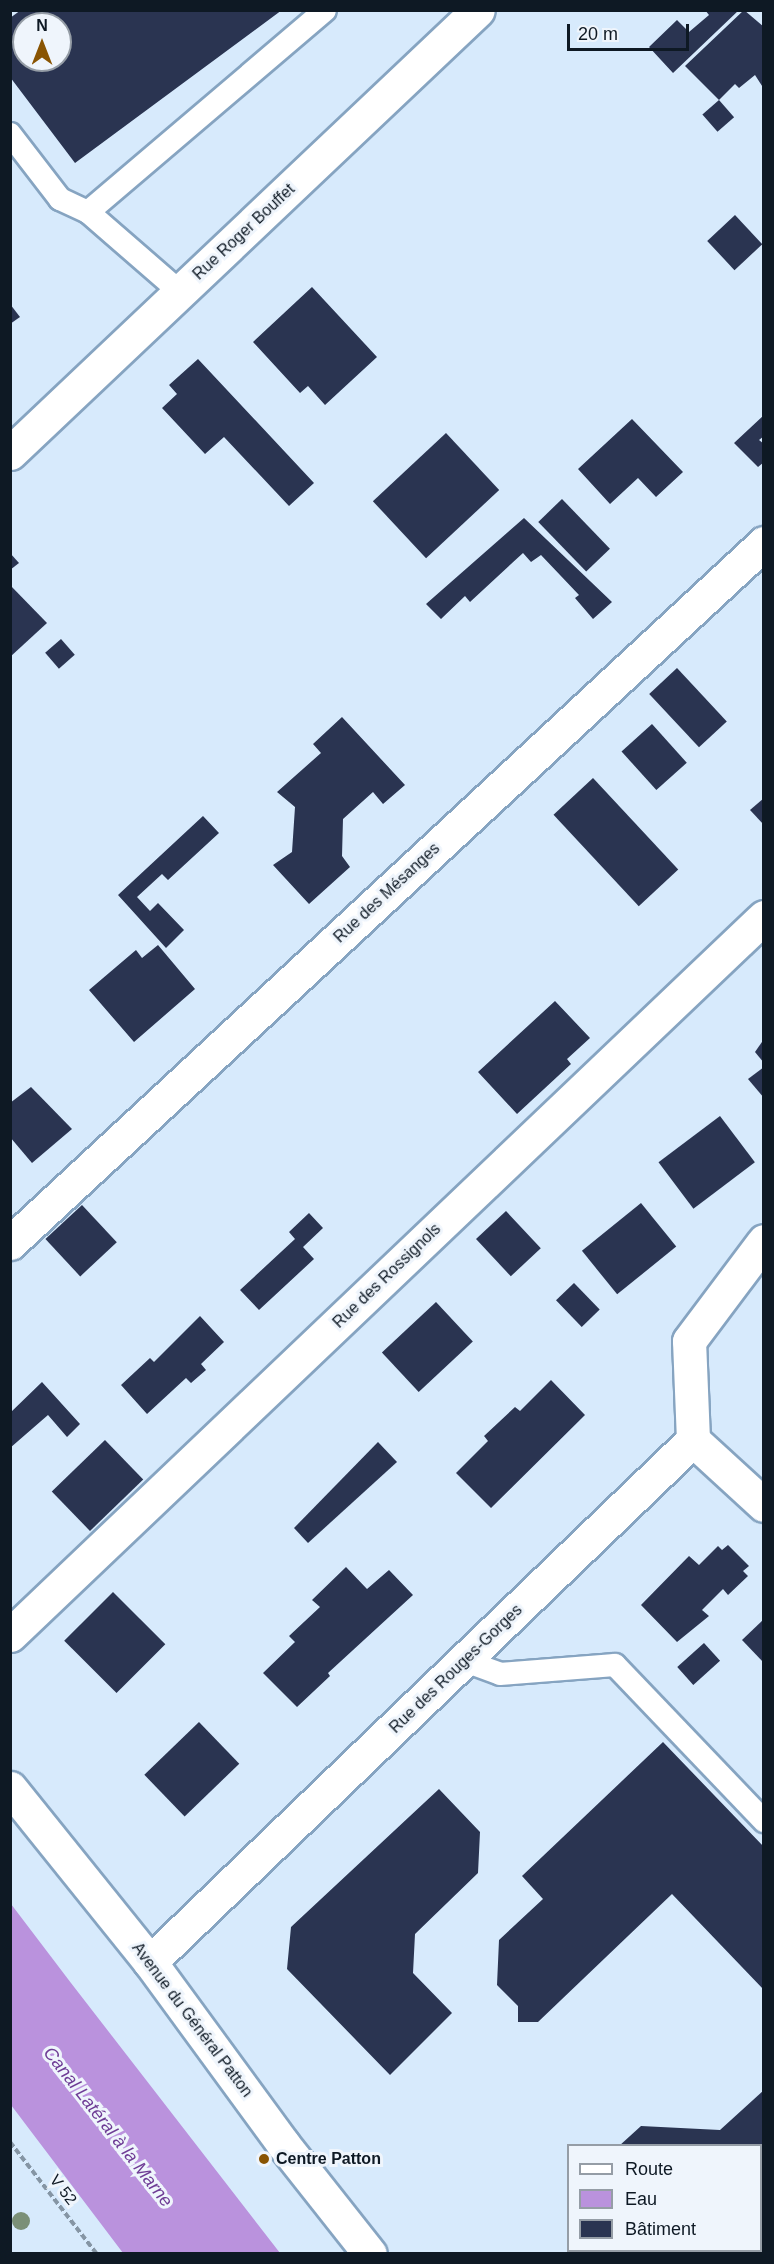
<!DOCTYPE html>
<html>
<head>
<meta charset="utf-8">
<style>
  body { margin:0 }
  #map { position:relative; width:774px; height:2264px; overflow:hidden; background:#d7eafc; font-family:Helvetica,sans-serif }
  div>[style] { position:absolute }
  .water>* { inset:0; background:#ba92dd }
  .building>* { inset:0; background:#2a3451; transform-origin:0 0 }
  .path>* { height:4px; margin-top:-2px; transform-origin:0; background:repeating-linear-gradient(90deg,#8595a4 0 6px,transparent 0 9px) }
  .roads { filter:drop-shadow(2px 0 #86a4c1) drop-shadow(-2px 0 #86a4c1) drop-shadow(0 2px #86a4c1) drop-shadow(0 -2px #86a4c1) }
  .lane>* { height:22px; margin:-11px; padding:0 11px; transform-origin:11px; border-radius:11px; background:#fff }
  .street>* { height:33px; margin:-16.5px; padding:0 16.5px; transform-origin:16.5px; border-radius:16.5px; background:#fff }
  .trees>* { width:18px; height:18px; margin:-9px; border-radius:50%; background:#7b9077 }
  .dots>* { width:16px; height:16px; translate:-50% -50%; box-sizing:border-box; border:3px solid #eff5fc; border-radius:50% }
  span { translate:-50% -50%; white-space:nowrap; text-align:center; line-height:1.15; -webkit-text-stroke:6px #eff5fc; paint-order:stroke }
  .street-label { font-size:16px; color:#0e1924 }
  .poi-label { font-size:16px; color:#0e1924; font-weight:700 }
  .left { translate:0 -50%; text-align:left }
  .water-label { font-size:18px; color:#6e3c95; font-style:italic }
  .frame { position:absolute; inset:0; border:12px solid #0e1924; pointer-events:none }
  .legend { position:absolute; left:567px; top:2144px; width:195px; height:108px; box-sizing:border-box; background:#eff5fc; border:2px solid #959da6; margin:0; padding:8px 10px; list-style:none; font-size:18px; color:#0e1924 }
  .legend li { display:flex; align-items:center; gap:12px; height:30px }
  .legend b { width:30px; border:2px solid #959da6 }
  .north { position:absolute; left:12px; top:12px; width:60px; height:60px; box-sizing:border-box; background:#eff5fc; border:2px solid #959da6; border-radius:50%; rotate:0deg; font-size:16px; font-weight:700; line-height:24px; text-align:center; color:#0e1924 }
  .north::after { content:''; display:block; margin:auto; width:21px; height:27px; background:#895402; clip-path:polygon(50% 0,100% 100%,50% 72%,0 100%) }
  .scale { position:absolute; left:567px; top:24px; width:122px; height:27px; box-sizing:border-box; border:3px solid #0e1924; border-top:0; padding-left:8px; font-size:18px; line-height:21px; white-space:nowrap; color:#0e1924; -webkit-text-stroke:4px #eff5fc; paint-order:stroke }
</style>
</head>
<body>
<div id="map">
  <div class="water">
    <i style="clip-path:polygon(11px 1904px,71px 1983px,280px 2253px,123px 2253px,11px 2105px)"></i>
  </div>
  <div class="building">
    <i style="clip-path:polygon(evenodd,21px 10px,282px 10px,75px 163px,10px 77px,10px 18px,21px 10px,24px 24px,60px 24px,60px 60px,24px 60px,24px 24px)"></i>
    <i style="clip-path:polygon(705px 10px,739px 10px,673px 73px,649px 47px,677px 20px,689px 32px,709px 15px)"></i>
    <i style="clip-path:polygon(744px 10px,764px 27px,764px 89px,755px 75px,739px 88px,735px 84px,719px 100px,685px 66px)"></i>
    <i style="left:719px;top:100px;width:23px;height:22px;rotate:49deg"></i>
    <i style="left:735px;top:215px;width:40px;height:38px;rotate:47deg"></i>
    <i style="clip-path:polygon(312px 287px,377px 357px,325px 405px,308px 386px,300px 393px,253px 342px)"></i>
    <i style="clip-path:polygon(10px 304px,20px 317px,10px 324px)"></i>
    <i style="clip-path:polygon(198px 359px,314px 483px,289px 506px,224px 437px,205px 454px,162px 408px,177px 394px,169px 385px)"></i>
    <i style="clip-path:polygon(764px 415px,764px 436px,759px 440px,764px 444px,764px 462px,758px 467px,734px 443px)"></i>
    <i style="clip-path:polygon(632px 419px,683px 472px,656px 497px,638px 478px,610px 504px,578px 469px)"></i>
    <i style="left:446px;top:433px;width:78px;height:100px;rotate:47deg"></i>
    <i style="left:562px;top:499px;width:69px;height:33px;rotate:46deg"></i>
    <i style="clip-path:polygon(524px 518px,612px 602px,593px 619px,575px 598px,579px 595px,541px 555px,531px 562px,523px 553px,470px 602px,465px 596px,441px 619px,426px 604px)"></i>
    <i style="clip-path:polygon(10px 553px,19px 563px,10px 570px)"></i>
    <i style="clip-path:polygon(10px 585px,47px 623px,10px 657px)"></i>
    <i style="left:61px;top:639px;width:21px;height:21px;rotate:49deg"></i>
    <i style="left:677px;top:668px;width:73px;height:38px;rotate:47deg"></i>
    <i style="clip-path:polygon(342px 717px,405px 785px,383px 804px,373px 792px,343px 819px,342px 856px,350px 867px,309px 904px,273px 865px,292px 852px,295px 807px,277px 792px,321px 753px,313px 744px)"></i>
    <i style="left:652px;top:724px;width:52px;height:41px;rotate:48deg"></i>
    <i style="left:593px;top:778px;width:125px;height:54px;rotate:47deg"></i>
    <i style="clip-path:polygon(764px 798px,764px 825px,750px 810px)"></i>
    <i style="clip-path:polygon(203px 816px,219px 833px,168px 880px,162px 874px,137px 897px,150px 911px,158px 903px,184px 930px,166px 948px,118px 895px)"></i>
    <i style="clip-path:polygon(158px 945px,195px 989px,134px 1042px,89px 990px,136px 950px,142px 958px)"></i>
    <i style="clip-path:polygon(555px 1001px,590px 1038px,567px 1059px,571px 1064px,517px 1114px,478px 1072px)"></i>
    <i style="clip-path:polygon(764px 1039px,764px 1063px,755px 1052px)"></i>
    <i style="clip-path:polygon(764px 1067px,764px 1098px,748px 1079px)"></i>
    <i style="clip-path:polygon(31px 1087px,72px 1129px,32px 1163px,10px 1137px,10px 1103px)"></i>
    <i style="left:720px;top:1116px;width:58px;height:77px;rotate:53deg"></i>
    <i style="left:641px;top:1203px;width:56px;height:76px;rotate:51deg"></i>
    <i style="left:82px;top:1205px;width:51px;height:50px;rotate:47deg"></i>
    <i style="left:506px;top:1211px;width:51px;height:41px;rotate:47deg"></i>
    <i style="clip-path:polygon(309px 1213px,323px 1228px,303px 1247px,314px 1259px,259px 1310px,240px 1290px,295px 1239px,289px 1232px)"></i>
    <i style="left:574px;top:1283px;width:37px;height:25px;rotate:46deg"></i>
    <i style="left:436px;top:1302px;width:54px;height:74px;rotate:47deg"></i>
    <i style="clip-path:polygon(200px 1316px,224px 1342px,201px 1364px,206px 1370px,191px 1383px,186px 1378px,147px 1414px,121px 1385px,150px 1358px,154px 1362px)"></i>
    <i style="clip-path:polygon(551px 1380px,585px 1415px,491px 1508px,456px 1473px,488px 1441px,484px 1436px,515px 1407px,520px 1411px)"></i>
    <i style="clip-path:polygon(42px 1382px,80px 1424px,67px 1437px,48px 1415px,10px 1448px,10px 1413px)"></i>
    <i style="left:105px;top:1440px;width:55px;height:74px;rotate:46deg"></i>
    <i style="clip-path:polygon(378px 1442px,397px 1462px,308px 1543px,294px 1528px)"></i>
    <i style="clip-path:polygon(728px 1545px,749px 1566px,743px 1571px,748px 1576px,728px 1595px,723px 1589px,702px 1610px,709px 1616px,677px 1642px,641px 1605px,689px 1556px,699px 1565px,718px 1546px,722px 1550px)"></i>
    <i style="clip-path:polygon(346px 1567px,367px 1589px,389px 1570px,413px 1595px,328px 1673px,330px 1676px,297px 1707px,263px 1673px,295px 1642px,289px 1636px,320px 1607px,312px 1600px)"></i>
    <i style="left:113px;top:1592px;width:74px;height:69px;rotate:45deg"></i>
    <i style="clip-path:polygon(764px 1619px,764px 1663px,742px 1640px)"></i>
    <i style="left:704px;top:1643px;width:24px;height:36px;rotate:48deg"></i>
    <i style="left:199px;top:1722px;width:58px;height:76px;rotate:46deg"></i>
    <i style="clip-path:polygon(663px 1742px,764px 1847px,764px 1990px,672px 1894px,538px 2022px,518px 2022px,518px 2006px,497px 1985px,499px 1940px,543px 1899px,522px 1876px)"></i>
    <i style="clip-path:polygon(439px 1789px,480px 1832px,478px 1873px,415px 1934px,413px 1973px,452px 2013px,390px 2075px,287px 1969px,291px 1927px)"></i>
    <i style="clip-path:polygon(764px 2090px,760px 2215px,760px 2146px,619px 2146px,641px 2126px,720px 2130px)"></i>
    <i style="clip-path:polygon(679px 2250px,723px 2250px,720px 2254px)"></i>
  </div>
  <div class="path">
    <i style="left:10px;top:2142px;width:142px;rotate:52.2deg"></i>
  </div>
  <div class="roads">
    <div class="lane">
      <i style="left:10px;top:134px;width:82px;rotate:52.4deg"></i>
      <i style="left:60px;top:199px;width:31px;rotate:25deg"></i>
      <i style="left:88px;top:212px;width:122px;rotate:41deg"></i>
      <i style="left:88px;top:212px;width:311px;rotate:-40.4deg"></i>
      <i style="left:465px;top:1661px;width:37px;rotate:20deg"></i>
      <i style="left:500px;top:1674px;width:115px;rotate:-4.5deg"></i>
      <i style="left:615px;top:1665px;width:216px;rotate:46.3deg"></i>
      <i style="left:752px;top:2254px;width:6px;rotate:-45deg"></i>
    </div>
    <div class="street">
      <i style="left:10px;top:453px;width:644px;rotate:-43.43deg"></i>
      <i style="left:10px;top:1243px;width:1029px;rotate:-42.87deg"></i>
      <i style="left:693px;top:1440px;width:99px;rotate:-92.3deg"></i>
      <i style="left:689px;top:1341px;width:125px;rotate:-53.1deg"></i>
      <i style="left:10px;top:1635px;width:1041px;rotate:-43.6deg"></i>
      <i style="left:10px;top:1788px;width:223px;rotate:51.2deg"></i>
      <i style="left:150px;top:1962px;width:225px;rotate:53.8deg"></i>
      <i style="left:283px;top:2144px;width:140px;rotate:51.7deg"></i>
      <i style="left:150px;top:1962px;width:753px;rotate:-43.87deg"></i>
      <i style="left:693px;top:1440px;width:96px;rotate:42.5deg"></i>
    </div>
  </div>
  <div class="trees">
    <i style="left:21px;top:2221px"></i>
  </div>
  <div class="dots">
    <i style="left:264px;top:2159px;background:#895402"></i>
  </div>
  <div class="street-label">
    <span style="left:244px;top:232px;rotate:-43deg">Rue Roger Bouffet</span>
    <span style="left:387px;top:893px;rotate:-43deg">Rue des Mésanges</span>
    <span style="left:387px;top:1276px;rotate:-44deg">Rue des Rossignols</span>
    <span style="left:456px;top:1669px;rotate:-44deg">Rue des Rouges-Gorges</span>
    <span style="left:192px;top:2020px;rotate:53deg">Avenue du Général Patton</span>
    <span style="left:63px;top:2190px;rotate:52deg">V 52</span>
  </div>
  <div class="poi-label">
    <span class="left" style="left:276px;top:2159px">Centre Patton</span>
  </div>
  <div class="water-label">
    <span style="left:108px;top:2127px;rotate:52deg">Canal Latéral à la Marne</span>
  </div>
  <div class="frame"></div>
  <ul class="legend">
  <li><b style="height:8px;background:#fff"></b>Route</li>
  <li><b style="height:16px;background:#ba92dd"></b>Eau</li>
  <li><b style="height:16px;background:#2a3451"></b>Bâtiment</li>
  </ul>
  <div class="north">N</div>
  <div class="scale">20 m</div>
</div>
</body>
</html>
